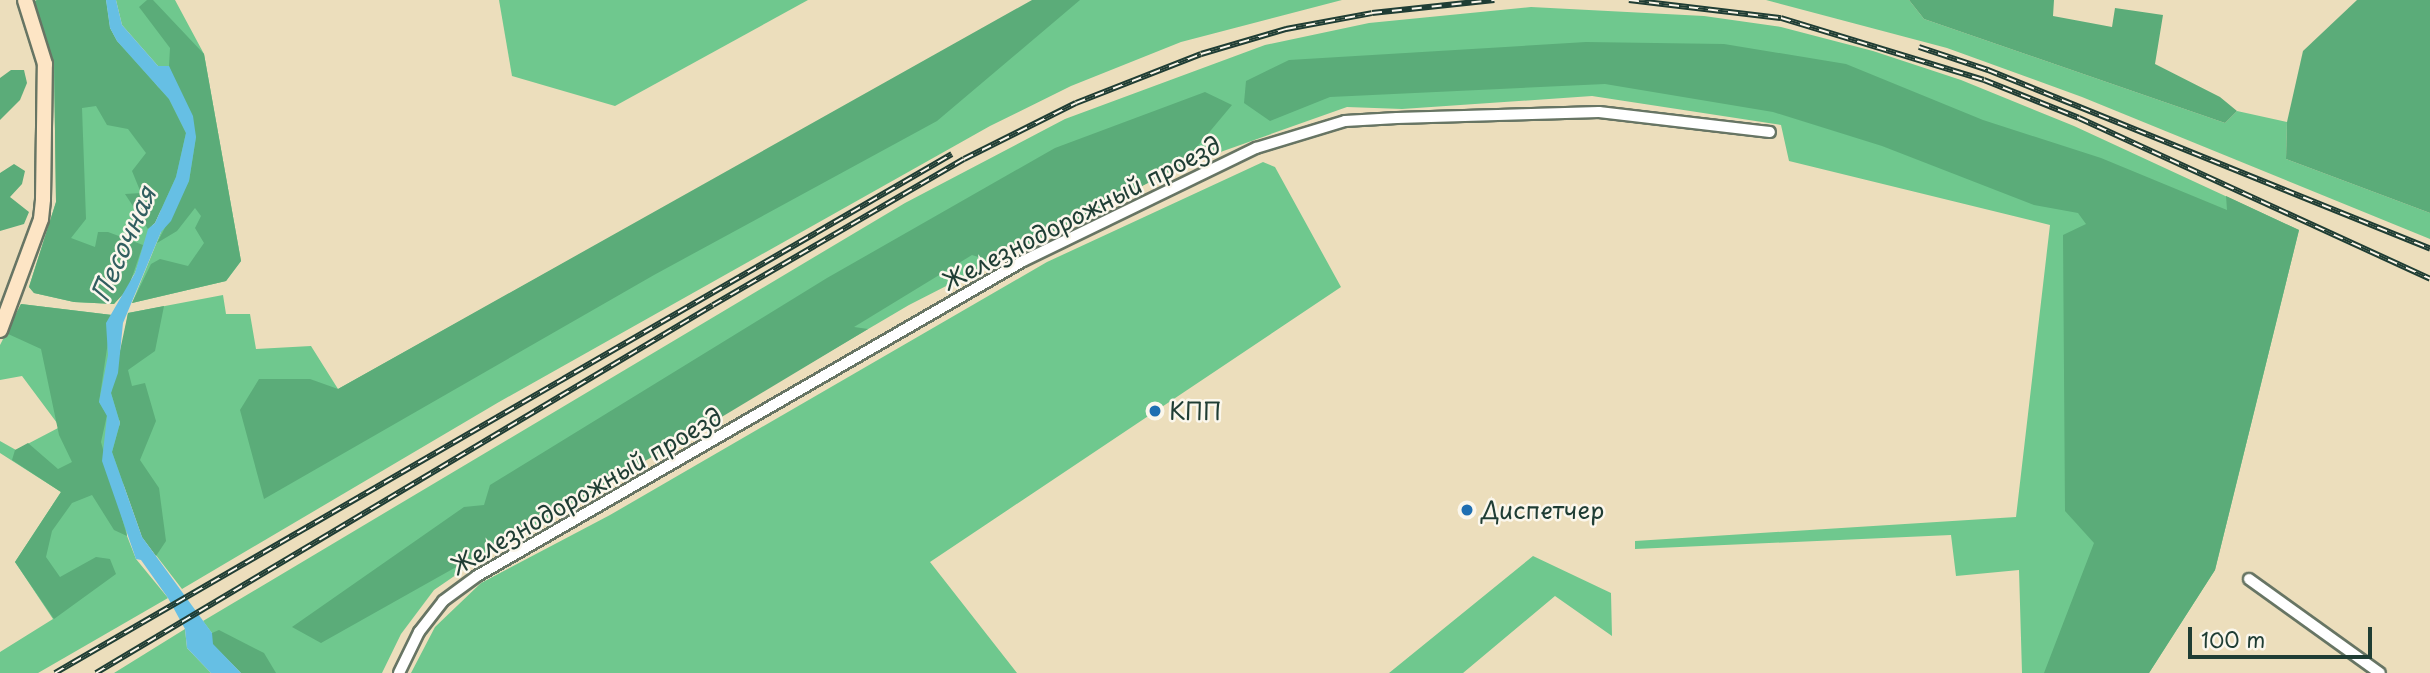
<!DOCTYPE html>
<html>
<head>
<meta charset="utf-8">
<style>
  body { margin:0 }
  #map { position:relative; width:2430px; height:673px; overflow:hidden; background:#ecdebc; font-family:"Playpen Sans",sans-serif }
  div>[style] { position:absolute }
  .green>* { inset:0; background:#6fc88e }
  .forest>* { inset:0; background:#5bac79 }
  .water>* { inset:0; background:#66bfe4 }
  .roads { filter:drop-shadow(2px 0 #677564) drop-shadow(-2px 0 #677564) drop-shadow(0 2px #677564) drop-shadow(0 -2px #677564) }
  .street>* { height:10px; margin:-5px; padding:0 5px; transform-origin:5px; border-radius:5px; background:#fff }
  .secondary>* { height:14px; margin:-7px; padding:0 7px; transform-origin:7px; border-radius:7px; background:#fde5c5 }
  .rail>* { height:6px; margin-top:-3px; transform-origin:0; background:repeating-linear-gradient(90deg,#fbf7ec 0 10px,#1f3d34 0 20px); box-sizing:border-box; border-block:2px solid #1f3d34 }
  .dots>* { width:19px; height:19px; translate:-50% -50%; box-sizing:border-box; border:4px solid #fbf7ec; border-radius:50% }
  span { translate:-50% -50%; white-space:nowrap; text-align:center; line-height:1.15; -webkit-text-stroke:5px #fbf7ec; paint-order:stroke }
  .street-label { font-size:24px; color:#1f3d34 }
  .poi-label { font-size:24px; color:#1f3d34 }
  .left { translate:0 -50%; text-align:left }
  .water-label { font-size:26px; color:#315e60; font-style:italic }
  .scale { position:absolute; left:2188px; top:627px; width:184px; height:32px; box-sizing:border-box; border:4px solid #1f3d34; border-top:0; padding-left:9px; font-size:21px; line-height:24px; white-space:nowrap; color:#1f3d34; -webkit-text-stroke:5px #fbf7ec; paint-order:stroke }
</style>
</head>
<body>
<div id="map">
  <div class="green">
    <i style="clip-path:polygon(37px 0,106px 0,110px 28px,117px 41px,148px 71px,186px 133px,135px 273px,114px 304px,74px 302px,34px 293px,29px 287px,56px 202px,54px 62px,33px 2px)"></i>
    <i style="clip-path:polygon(116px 0,175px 0,204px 54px,241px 261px,226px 281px,132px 303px,161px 232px,158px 66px,122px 25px)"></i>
    <i style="clip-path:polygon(499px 0,808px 0,615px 106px,512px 76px)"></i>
    <i style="clip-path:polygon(1036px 0,1342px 0,1181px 42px,1071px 86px,990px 126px,499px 402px,182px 589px,142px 537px,118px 373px,128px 313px,223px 295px,226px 314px,250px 314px,256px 349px,311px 346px,338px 389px)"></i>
    <i style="clip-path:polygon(1766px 0,1909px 0,1924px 19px,2225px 123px,2237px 111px,2287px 122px,2286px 159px,2430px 213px,2430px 239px,2082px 97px,1947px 48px)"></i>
    <i style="clip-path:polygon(1531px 7px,1704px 16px,1781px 27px,1873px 51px,1961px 80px,2074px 126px,2299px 230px,2215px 570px,2149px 673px,2022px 673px,2019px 570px,1956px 576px,1951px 535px,1635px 549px,1635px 541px,2016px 517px,2050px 225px,1789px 161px,1781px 125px,1592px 96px,1402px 109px,1347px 107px,1181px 166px,909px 305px,488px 553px,434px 590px,401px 634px,382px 673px,241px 673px,203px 621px,905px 203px,1065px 119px,1265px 45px,1369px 23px)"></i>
    <i style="clip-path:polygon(1263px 162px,1275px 167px,1341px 287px,930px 562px,1017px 673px,411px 673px,435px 627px,481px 583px,610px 515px,1047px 262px)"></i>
    <i style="clip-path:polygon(21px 304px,112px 315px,127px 536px,136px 559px,168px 598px,38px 673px,0 673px,0 652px,53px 619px,15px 562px,61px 492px,0 453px,0 441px,16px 450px,60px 427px,22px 376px,0 380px,0 345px)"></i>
    <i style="clip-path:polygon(1533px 556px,1611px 593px,1612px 636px,1555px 596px,1463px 673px,1389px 673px)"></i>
    <i style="clip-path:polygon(185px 629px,187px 648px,211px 673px,114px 673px)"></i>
  </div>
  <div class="forest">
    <i style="clip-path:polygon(37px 0,106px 0,110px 28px,117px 41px,169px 99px,186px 133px,176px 177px,155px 223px,148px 229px,125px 194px,141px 193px,132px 171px,146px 153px,128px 129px,107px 125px,96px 106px,82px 108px,86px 219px,71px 238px,95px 247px,98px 232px,108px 232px,143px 245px,128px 289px,114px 304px,74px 302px,34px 293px,29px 287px,56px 202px,54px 62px,33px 2px)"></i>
    <i style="clip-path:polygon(147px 0,153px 0,204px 54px,241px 261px,226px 281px,132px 303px,151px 264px,160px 259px,188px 266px,204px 243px,195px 228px,201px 216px,195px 208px,177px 231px,157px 243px,189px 181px,196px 137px,169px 66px,170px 48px,139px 7px)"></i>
    <i style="clip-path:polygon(1032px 0,1080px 0,937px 121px,654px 275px,264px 499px,240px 410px,259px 379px,310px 379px,338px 389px)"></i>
    <i style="clip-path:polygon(1909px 0,2054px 0,2053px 16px,2112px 27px,2115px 8px,2163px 15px,2155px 64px,2220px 97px,2237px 111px,2225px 123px,1924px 19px)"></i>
    <i style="clip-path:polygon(2357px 0,2430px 0,2430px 213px,2286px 159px,2287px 122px,2303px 51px)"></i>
    <i style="clip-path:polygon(1586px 42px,1724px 44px,1846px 64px,1983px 120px,2101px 158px,2227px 210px,2226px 196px,2299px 230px,2215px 570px,2149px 673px,2044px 673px,2094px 543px,2065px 511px,2063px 235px,2086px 224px,2078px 213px,2034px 205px,1882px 146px,1773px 112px,1605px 84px,1330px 97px,1270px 121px,1244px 103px,1246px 81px,1289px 60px)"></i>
    <i style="clip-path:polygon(11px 70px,24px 70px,27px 83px,20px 100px,0 120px,0 78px)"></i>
    <i style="clip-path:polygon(1205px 92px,1232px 105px,1181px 166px,994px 262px,972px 255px,854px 327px,868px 329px,700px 430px,321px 643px,292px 627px,464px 507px,484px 505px,490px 485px,827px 278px,1055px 148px)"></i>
    <i style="clip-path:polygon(14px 164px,25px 171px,22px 184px,10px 197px,29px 212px,24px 224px,0 231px,0 173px)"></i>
    <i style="clip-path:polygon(21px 304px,112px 315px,99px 402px,107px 415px,101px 442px,127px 536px,114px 530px,92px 495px,72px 503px,52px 531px,46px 557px,60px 577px,96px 557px,110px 559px,116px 574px,54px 619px,15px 562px,61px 492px,12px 460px,15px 450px,28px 443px,58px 469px,72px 462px,59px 435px,41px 349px,6px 333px)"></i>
    <i style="clip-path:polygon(164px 306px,155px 351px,128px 370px,132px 386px,145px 383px,156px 421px,140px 460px,159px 488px,166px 541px,156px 556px,142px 537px,112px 452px,120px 423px,111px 393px,128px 313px)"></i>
    <i style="clip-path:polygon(219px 630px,264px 653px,276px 673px,241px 673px,212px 644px,212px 633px)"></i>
  </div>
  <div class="water">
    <i style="clip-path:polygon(106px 0,116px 0,122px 25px,158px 66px,169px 66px,193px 116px,196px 137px,189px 181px,171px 221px,161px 232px,123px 323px,118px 373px,111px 393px,120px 423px,112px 452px,142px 537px,212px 633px,213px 644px,241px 673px,211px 673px,187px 648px,185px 629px,168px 598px,141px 560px,136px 559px,102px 461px,107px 416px,99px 402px,108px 355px,106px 323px,135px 273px,148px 229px,155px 223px,176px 177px,186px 133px,169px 99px,117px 41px,110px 28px)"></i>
  </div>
  <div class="roads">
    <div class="street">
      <i style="left:2249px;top:579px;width:161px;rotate:35.7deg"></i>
      <i style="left:399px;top:673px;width:46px;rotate:-64deg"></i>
      <i style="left:419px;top:632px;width:39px;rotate:-52deg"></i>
      <i style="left:443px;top:601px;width:42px;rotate:-36.3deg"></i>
      <i style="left:477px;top:576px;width:630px;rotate:-29.98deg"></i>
      <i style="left:1023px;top:261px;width:259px;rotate:-25.9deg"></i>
      <i style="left:1256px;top:148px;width:93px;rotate:-16.9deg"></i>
      <i style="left:1345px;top:121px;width:52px;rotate:-3.3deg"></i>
      <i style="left:1397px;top:118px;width:202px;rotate:-1.7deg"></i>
      <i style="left:1599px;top:112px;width:172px;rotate:6.7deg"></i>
    </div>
    <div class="secondary">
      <i style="left:0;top:330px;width:118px;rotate:-69.7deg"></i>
      <i style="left:41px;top:219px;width:20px;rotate:-84deg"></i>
      <i style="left:43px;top:199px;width:135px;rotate:-89.2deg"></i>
      <i style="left:45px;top:64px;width:67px;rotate:-107.4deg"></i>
    </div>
  </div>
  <div class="rail">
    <i style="left:1629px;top:0;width:153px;rotate:6.8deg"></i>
    <i style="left:1781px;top:18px;width:212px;rotate:17deg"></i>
    <i style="left:1984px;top:80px;width:102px;rotate:21.8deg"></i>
    <i style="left:2079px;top:118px;width:386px;rotate:24.6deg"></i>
    <i style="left:1919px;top:47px;width:73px;rotate:18.4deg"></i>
    <i style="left:1988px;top:70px;width:477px;rotate:22deg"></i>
    <i style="left:55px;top:673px;width:1036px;rotate:-30.05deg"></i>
    <i style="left:96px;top:673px;width:718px;rotate:-30.81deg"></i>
    <i style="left:713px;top:305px;width:290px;rotate:-30.2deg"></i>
    <i style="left:964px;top:159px;width:125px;rotate:-26.6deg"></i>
    <i style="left:1076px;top:103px;width:134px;rotate:-21.4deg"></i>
    <i style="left:1201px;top:54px;width:89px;rotate:-16.4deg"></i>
    <i style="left:1286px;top:29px;width:87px;rotate:-10.5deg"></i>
    <i style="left:1372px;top:13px;width:123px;rotate:-6.1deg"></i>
  </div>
  <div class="dots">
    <i style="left:1155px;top:411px;background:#1f6fb2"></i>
    <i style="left:1467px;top:510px;background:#1f6fb2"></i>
  </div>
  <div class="street-label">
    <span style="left:1081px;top:213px;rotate:-27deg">Железнодорожный проезд</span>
    <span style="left:586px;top:491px;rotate:-30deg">Железнодорожный проезд</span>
  </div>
  <div class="poi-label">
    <span class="left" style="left:1169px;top:411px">КПП</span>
    <span class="left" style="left:1481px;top:510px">Диспетчер</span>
  </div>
  <div class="water-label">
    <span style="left:123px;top:244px;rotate:-66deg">Песочная</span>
  </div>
  <div class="scale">100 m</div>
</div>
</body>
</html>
